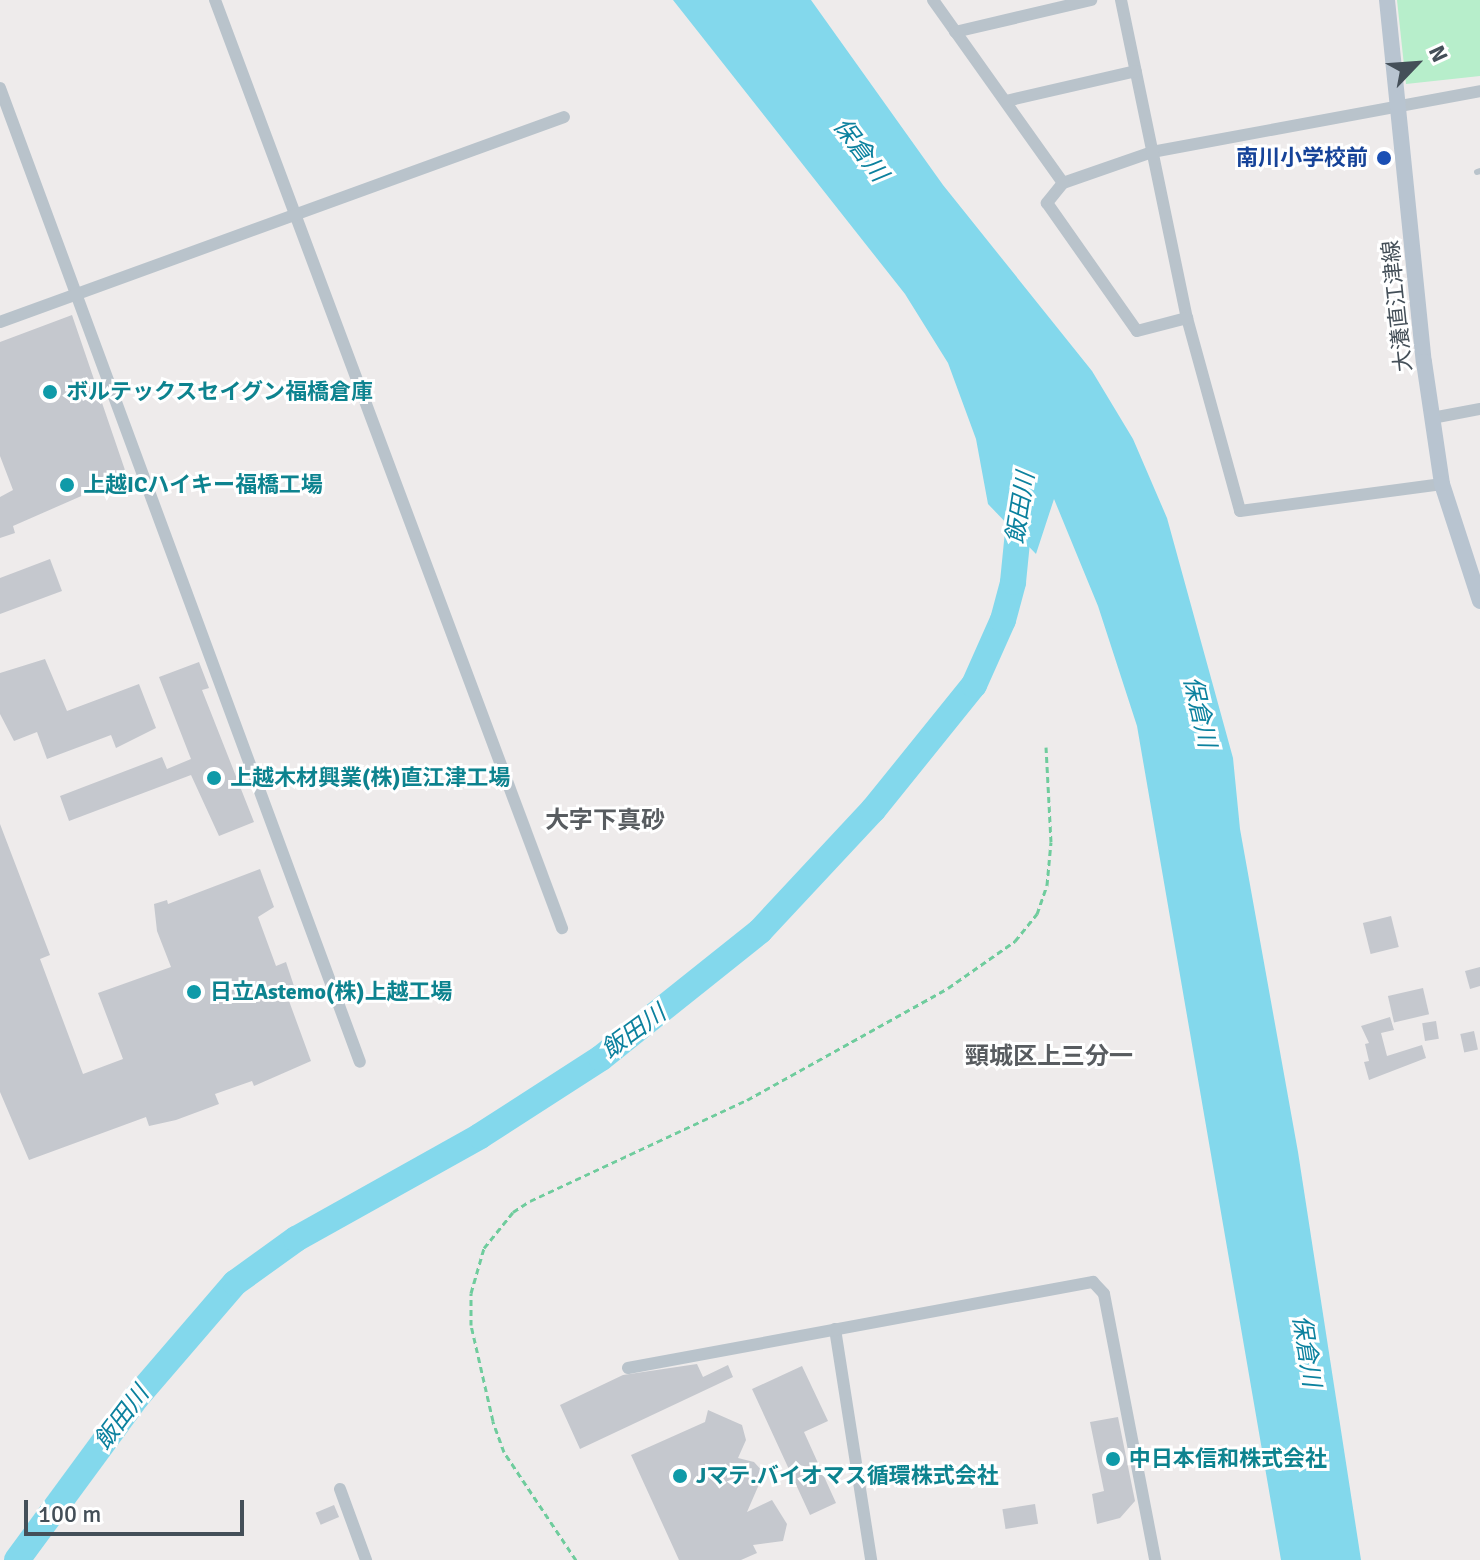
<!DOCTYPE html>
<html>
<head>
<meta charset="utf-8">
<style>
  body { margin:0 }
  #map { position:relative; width:1480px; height:1560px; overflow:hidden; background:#eeebeb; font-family:Signika,"Noto Sans JP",sans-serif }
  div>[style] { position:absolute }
  .green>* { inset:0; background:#b7eecb }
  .water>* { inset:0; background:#83d8ec }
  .river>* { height:26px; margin:-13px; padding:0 13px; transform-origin:13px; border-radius:13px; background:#83d8ec }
  .building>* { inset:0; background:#c5c8ce; transform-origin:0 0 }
  .path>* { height:3px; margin-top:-1.5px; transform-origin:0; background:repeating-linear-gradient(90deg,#6fcc9d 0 6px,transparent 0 10px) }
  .lane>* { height:6px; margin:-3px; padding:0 3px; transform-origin:3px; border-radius:3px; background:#b9c3cb }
  .street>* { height:12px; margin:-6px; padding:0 6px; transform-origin:6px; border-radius:6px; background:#b9c3cb }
  .secondary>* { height:16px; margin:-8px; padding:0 8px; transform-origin:8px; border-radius:8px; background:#b8c4d0 }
  .dots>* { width:22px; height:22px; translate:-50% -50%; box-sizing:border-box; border:4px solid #fff; border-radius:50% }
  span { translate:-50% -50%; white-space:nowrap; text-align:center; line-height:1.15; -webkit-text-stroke:6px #fff; paint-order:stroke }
  .transit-label { font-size:22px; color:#164399; font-weight:700 }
  .right { translate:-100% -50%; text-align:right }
  .street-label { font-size:22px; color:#444f58 }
  .culture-label { font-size:22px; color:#0d838f; font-weight:700 }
  .left { translate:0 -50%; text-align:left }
  .water-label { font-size:24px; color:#0b819e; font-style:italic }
  .neighbourhood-label { font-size:24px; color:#585c60; font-weight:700 }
  .north { position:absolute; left:1376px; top:24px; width:80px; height:80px; -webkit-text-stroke:6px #fff; paint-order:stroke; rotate:65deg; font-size:22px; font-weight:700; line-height:32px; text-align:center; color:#444f58 }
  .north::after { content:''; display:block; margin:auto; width:28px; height:36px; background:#444f58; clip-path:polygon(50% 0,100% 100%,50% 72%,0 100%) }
  .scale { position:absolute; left:24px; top:1500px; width:220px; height:36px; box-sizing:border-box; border:4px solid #444f58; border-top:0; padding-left:10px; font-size:24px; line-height:28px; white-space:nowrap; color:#444f58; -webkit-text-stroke:6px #fff; paint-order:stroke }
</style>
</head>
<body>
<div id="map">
  <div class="green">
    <i style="clip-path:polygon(1397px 0,1480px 0,1480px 76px,1406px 84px)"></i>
  </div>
  <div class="water">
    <i style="clip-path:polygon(673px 0,811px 0,943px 185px,1092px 371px,1133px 439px,1167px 518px,1233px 758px,1240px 829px,1298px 1152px,1361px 1560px,1281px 1560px,1137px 726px,1098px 606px,1054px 499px,1036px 554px,988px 504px,976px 439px,948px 363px,905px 294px)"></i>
  </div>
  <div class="river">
    <i style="left:17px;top:1560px;width:201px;rotate:-53.7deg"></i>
    <i style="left:136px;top:1398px;width:152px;rotate:-49.3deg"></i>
    <i style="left:235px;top:1283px;width:75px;rotate:-35.8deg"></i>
    <i style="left:296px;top:1239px;width:211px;rotate:-29.2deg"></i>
    <i style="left:480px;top:1136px;width:144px;rotate:-32.8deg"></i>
    <i style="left:601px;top:1058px;width:203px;rotate:-38.6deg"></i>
    <i style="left:760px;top:931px;width:166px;rotate:-47deg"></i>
    <i style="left:873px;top:810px;width:161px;rotate:-51.1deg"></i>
    <i style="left:974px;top:685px;width:71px;rotate:-66deg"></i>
    <i style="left:1003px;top:620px;width:39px;rotate:-75deg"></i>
    <i style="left:1013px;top:582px;width:80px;rotate:-84.3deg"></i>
  </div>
  <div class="building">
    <i style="clip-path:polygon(72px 315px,127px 476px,13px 526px,15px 533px,0 538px,0 497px,13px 490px,0 456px,0 342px)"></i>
    <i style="clip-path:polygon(50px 559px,62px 591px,0 614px,0 578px)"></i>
    <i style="clip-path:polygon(45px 659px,67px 711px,139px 684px,156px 728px,116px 748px,111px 735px,47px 759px,37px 732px,14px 741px,0 714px,0 673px)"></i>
    <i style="clip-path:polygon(199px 662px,209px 688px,202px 690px,254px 822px,219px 836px,191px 775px,69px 821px,60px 796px,162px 757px,167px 769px,191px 759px,159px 677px)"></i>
    <i style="clip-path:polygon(0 824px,50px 955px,40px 959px,83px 1074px,123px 1059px,98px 993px,171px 967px,157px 931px,154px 904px,167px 900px,168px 904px,260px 869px,274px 907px,258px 917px,276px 966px,286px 962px,294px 986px,285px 990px,311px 1061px,254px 1086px,252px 1081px,215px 1094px,219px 1104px,176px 1120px,149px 1126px,146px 1117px,29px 1160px,0 1092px)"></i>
    <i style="left:1391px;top:916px;width:32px;height:29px;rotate:76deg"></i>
    <i style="clip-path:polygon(1480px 967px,1480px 986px,1470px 989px,1465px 971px)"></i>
    <i style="left:1423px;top:988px;width:27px;height:36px;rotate:77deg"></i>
    <i style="clip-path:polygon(1390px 1017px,1394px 1030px,1381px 1033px,1387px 1056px,1422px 1045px,1426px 1058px,1369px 1080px,1364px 1062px,1369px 1061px,1365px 1044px,1369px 1043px,1361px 1026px)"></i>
    <i style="left:1436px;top:1021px;width:18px;height:14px;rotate:81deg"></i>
    <i style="left:1474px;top:1031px;width:19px;height:14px;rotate:78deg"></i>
    <i style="clip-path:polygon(697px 1364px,703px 1377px,728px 1365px,733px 1377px,580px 1449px,560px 1405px,623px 1375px)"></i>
    <i style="clip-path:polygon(802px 1366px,828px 1421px,804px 1432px,836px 1503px,810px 1515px,752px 1389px)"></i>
    <i style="clip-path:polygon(708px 1410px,742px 1425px,746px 1440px,738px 1458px,754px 1462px,764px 1473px,747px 1512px,772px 1500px,787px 1524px,783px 1541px,753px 1545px,757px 1553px,741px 1560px,679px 1560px,631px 1455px,705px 1422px)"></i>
    <i style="clip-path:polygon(1118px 1417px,1135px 1501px,1120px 1518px,1097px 1524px,1092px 1494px,1104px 1491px,1090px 1422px)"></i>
    <i style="left:1035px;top:1504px;width:20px;height:33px;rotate:81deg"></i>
    <i style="left:334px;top:1505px;width:13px;height:20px;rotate:67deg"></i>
  </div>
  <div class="path">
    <i style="left:576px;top:1560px;width:130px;rotate:-123.7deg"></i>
    <i style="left:504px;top:1452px;width:33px;rotate:-110deg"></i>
    <i style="left:493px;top:1421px;width:98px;rotate:-102.9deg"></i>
    <i style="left:471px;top:1325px;width:32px;rotate:-90deg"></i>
    <i style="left:471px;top:1293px;width:47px;rotate:-73.9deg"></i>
    <i style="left:484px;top:1248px;width:46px;rotate:-51.1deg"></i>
    <i style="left:513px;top:1212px;width:20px;rotate:-33deg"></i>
    <i style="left:530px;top:1201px;width:239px;rotate:-25deg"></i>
    <i style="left:747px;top:1100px;width:230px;rotate:-29.1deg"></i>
    <i style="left:948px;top:988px;width:82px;rotate:-35deg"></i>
    <i style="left:1015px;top:941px;width:35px;rotate:-51deg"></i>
    <i style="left:1037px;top:914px;width:31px;rotate:-71deg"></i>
    <i style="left:1047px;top:885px;width:43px;rotate:-84.7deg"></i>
    <i style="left:1051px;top:842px;width:95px;rotate:-93deg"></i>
  </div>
  <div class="lane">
    <i style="left:1477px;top:172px;width:3px;rotate:-18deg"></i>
  </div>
  <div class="street">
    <i style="left:215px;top:0;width:991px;rotate:69.5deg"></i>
    <i style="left:933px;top:0;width:224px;rotate:54.6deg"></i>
    <i style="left:1063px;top:183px;width:94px;rotate:-19.2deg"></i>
    <i style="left:1152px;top:152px;width:334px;rotate:-10.5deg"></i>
    <i style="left:1121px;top:0;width:325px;rotate:78.3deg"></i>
    <i style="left:1187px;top:318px;width:200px;rotate:74.6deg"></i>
    <i style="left:1240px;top:511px;width:204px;rotate:-7.6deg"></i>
    <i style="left:955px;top:32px;width:140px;rotate:-13.2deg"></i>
    <i style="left:0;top:88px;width:1038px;rotate:69.72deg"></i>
    <i style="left:1006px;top:101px;width:133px;rotate:-13deg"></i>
    <i style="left:1063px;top:183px;width:26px;rotate:129deg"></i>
    <i style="left:1047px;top:203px;width:156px;rotate:54.9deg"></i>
    <i style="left:1137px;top:331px;width:52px;rotate:-14.6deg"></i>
    <i style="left:0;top:322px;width:600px;rotate:-19.97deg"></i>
    <i style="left:1432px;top:418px;width:49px;rotate:-10.6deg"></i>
    <i style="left:835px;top:1329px;width:234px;rotate:81.1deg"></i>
    <i style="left:628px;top:1368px;width:473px;rotate:-10.5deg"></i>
    <i style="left:1093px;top:1282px;width:16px;rotate:47deg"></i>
    <i style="left:1104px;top:1294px;width:271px;rotate:79.1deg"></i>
    <i style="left:340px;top:1489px;width:76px;rotate:69.9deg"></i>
  </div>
  <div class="secondary">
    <i style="left:1387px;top:0;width:364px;rotate:84.2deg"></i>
    <i style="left:1424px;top:362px;width:123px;rotate:81.6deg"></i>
    <i style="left:1442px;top:484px;width:123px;rotate:72deg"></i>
  </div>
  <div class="dots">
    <i style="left:1384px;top:158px;background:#1a4fb4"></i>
    <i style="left:50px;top:392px;background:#0f9aa8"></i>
    <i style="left:67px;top:485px;background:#0f9aa8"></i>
    <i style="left:214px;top:778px;background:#0f9aa8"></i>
    <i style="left:194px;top:992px;background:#0f9aa8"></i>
    <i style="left:1113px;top:1459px;background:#0f9aa8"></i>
    <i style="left:680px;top:1476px;background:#0f9aa8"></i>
  </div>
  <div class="transit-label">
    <span class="right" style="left:1368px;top:158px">南川小学校前</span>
  </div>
  <div class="street-label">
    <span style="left:1397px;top:306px;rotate:-96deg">大瀁直江津線</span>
  </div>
  <div class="culture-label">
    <span class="left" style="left:66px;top:392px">ボルテックスセイグン福橋倉庫</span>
    <span class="left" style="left:83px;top:485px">上越ICハイキー福橋工場</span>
    <span class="left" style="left:230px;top:778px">上越木材興業(株)直江津工場</span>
    <span class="left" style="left:210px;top:992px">日立Astemo(株)上越工場</span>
    <span class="left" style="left:1129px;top:1459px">中日本信和株式会社</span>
    <span class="left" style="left:696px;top:1476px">Jマテ.バイオマス循環株式会社</span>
  </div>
  <div class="water-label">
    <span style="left:860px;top:150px;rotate:53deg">保倉川</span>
    <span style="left:1021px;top:508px;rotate:-81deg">飯田川</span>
    <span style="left:1199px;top:712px;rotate:77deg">保倉川</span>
    <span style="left:634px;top:1032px;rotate:-36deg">飯田川</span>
    <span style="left:1306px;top:1351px;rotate:81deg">保倉川</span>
    <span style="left:122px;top:1418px;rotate:-53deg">飯田川</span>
  </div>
  <div class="neighbourhood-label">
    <span style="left:605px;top:821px">大字下真砂</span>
    <span style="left:1049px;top:1057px">頸城区上三分一</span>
  </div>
  <div class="north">N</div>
  <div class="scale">100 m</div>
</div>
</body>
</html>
